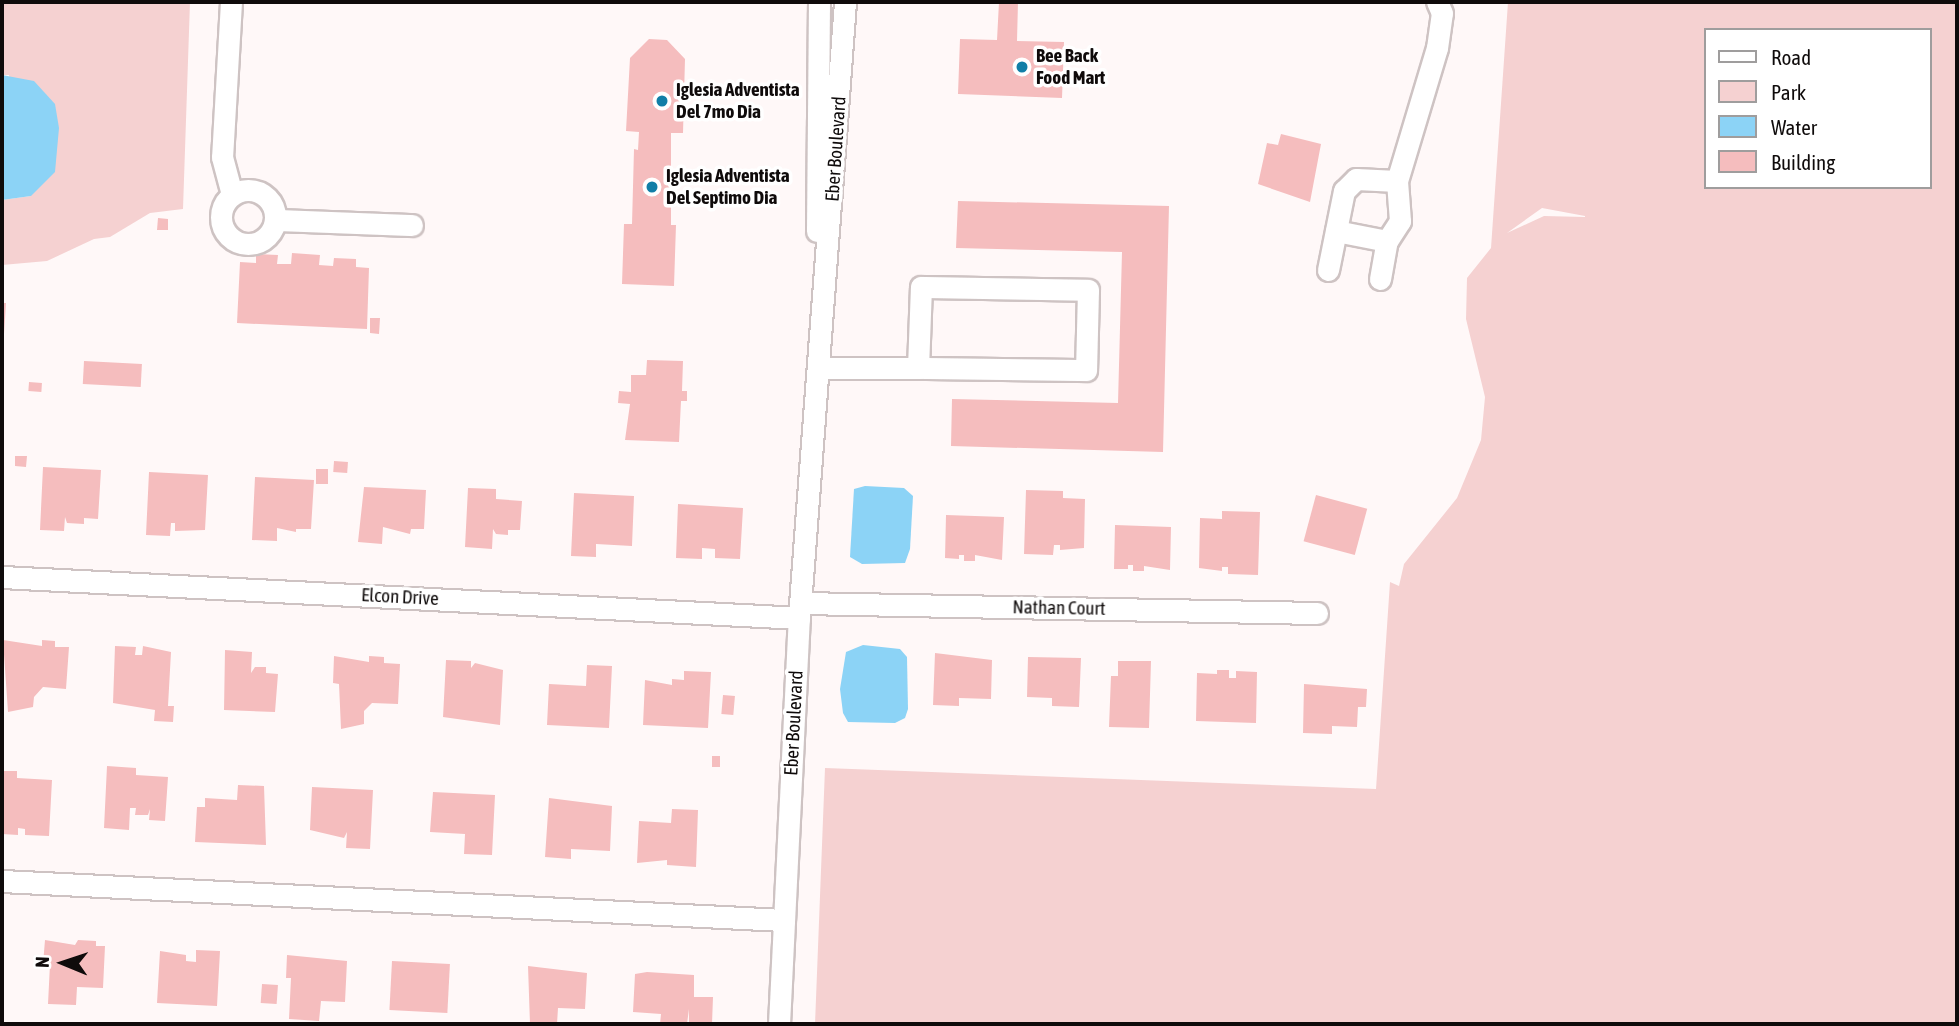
<!DOCTYPE html>
<html>
<head>
<meta charset="utf-8">
<style>
  body { margin:0 }
  #map { position:relative; width:1959px; height:1026px; overflow:hidden; background:#fff8f8; font-family:"Asap Condensed",sans-serif }
  div>[style] { position:absolute }
  .green>* { inset:0; background:#f5d1d1 }
  .water>* { inset:0; background:#8cd3f6 }
  .building>* { inset:0; background:#f5bdbe; transform-origin:0 0 }
  .roads { filter:drop-shadow(2px 0 #cec3c3) drop-shadow(-2px 0 #cec3c3) drop-shadow(0 2px #cec3c3) drop-shadow(0 -2px #cec3c3) }
  .minor>* { height:21px; margin:-10.5px; padding:0 10.5px; transform-origin:10.5px; border-radius:10.5px; background:#fff }
  .minor>.ring { margin:-10.5px; padding:0; box-sizing:content-box; background:none; border:21px solid #fff; border-radius:50% }
  .dots>* { width:19px; height:19px; translate:-50% -50%; box-sizing:border-box; border:4px solid #fff; border-radius:50% }
  span { translate:-50% -50%; white-space:nowrap; text-align:center; line-height:1.15; -webkit-text-stroke:7px #fff; paint-order:stroke }
  .poi-label { font-size:19px; color:#0f0b0b; font-weight:700 }
  .left { translate:0 -50%; text-align:left }
  .street-label { font-size:19px; color:#0f0b0b }
  .frame { position:absolute; inset:0; border:4px solid #0f0b0b; pointer-events:none }
  .legend { position:absolute; left:1704px; top:28px; width:228px; height:161px; box-sizing:border-box; background:#fff; border:2px solid #9f9d9d; margin:0; padding:9px 12px; list-style:none; font-size:21px; color:#0f0b0b }
  .legend li { display:flex; align-items:center; gap:14px; height:35px }
  .legend b { width:35px; border:2px solid #9f9d9d }
  .north { position:absolute; left:28px; top:928px; width:70px; height:70px; -webkit-text-stroke:5px #fff; paint-order:stroke; rotate:272deg; font-size:19px; font-weight:700; line-height:28px; text-align:center; color:#0f0b0b }
  .north::after { content:''; display:block; margin:auto; width:24px; height:32px; background:#0f0b0b; clip-path:polygon(50% 0,100% 100%,50% 72%,0 100%) }
</style>
</head>
<body>
<div id="map">
  <div class="green">
    <i style="clip-path:polygon(2px 2px,190px 2px,183px 209px,150px 213px,110px 237px,94px 239px,47px 261px,2px 265px,2px 200px,31px 196px,9px 75px,2px 75px)"></i>
    <i style="clip-path:polygon(evenodd,1508px 2px,1957px 2px,1957px 1024px,815px 1024px,825px 768px,1376px 789px,1390px 582px,1399px 586px,1404px 564px,1457px 498px,1481px 440px,1485px 397px,1466px 319px,1467px 278px,1491px 248px,1508px 2px,1705px 30px,1929px 30px,1929px 187px,1705px 187px,1705px 30px,1508px 2px,1542px 208px,1585px 216px,1585px 217px,1544px 216px,1507px 233px,1542px 208px)"></i>
  </div>
  <div class="water">
    <i style="clip-path:polygon(2px 75px,34px 81px,55px 104px,59px 128px,55px 172px,31px 196px,2px 200px)"></i>
    <i style="clip-path:polygon(865px 486px,904px 488px,913px 496px,910px 549px,905px 563px,862px 564px,850px 557px,854px 489px)"></i>
    <i style="clip-path:polygon(863px 645px,900px 649px,907px 657px,908px 709px,905px 718px,895px 723px,848px 722px,843px 713px,840px 689px,846px 652px)"></i>
  </div>
  <div class="building">
    <i style="clip-path:polygon(999px 2px,1018px 2px,1017px 41px,1064px 42px,1062px 98px,958px 94px,960px 39px,997px 40px)"></i>
    <i style="clip-path:polygon(649px 39px,667px 40px,685px 59px,683px 133px,671px 133px,671px 225px,676px 225px,674px 286px,622px 284px,624px 224px,632px 224px,634px 149px,638px 150px,639px 132px,626px 131px,630px 58px)"></i>
    <i style="clip-path:polygon(1281px 134px,1321px 144px,1310px 202px,1258px 184px,1267px 143px,1278px 145px)"></i>
    <i style="clip-path:polygon(958px 201px,1169px 206px,1163px 452px,951px 446px,952px 399px,1118px 403px,1122px 252px,956px 248px)"></i>
    <i style="clip-path:polygon(158px 218px,168px 219px,168px 230px,157px 230px)"></i>
    <i style="clip-path:polygon(292px 253px,320px 255px,319px 265px,333px 266px,334px 258px,356px 259px,356px 267px,369px 268px,367px 329px,237px 323px,240px 262px,256px 263px,256px 254px,278px 255px,277px 264px,291px 264px)"></i>
    <i style="clip-path:polygon(2px 303px,6px 303px,4px 334px,2px 334px)"></i>
    <i style="clip-path:polygon(370px 318px,380px 318px,379px 334px,370px 333px)"></i>
    <i style="clip-path:polygon(647px 360px,683px 361px,682px 391px,687px 391px,687px 401px,681px 401px,679px 442px,625px 440px,630px 404px,618px 403px,619px 391px,631px 392px,631px 375px,646px 375px)"></i>
    <i style="left:84px;top:361px;width:58px;height:23px;rotate:3deg"></i>
    <i style="left:29px;top:382px;width:13px;height:9px;rotate:4deg"></i>
    <i style="clip-path:polygon(15px 456px,27px 456px,26px 467px,15px 466px)"></i>
    <i style="left:334px;top:461px;width:14px;height:11px;rotate:4deg"></i>
    <i style="clip-path:polygon(43px 467px,101px 470px,98px 519px,84px 518px,84px 524px,67px 523px,65px 517px,64px 531px,40px 530px)"></i>
    <i style="left:316px;top:469px;width:12px;height:15px"></i>
    <i style="clip-path:polygon(149px 472px,208px 475px,205px 530px,175px 531px,175px 523px,171px 523px,170px 536px,146px 535px)"></i>
    <i style="clip-path:polygon(255px 477px,314px 480px,311px 529px,296px 529px,296px 532px,277px 528px,277px 541px,252px 540px)"></i>
    <i style="clip-path:polygon(364px 487px,426px 490px,424px 529px,411px 529px,410px 534px,383px 527px,382px 544px,358px 542px)"></i>
    <i style="clip-path:polygon(468px 488px,496px 489px,496px 499px,522px 501px,520px 530px,508px 530px,508px 535px,496px 534px,493px 529px,492px 549px,465px 547px)"></i>
    <i style="clip-path:polygon(1026px 490px,1063px 491px,1063px 498px,1085px 499px,1084px 548px,1060px 550px,1060px 545px,1054px 545px,1053px 555px,1024px 554px)"></i>
    <i style="clip-path:polygon(574px 493px,634px 496px,632px 546px,596px 544px,596px 557px,571px 556px)"></i>
    <i style="left:1316px;top:495px;width:53px;height:48px;rotate:15deg"></i>
    <i style="clip-path:polygon(678px 504px,743px 508px,740px 559px,715px 558px,715px 549px,702px 548px,702px 559px,676px 558px)"></i>
    <i style="clip-path:polygon(1222px 511px,1260px 512px,1258px 575px,1228px 574px,1228px 567px,1222px 567px,1222px 571px,1199px 568px,1200px 518px,1222px 519px)"></i>
    <i style="clip-path:polygon(946px 515px,1004px 517px,1002px 560px,975px 555px,975px 561px,964px 561px,964px 555px,959px 555px,959px 559px,945px 558px)"></i>
    <i style="clip-path:polygon(1115px 525px,1171px 527px,1170px 570px,1144px 566px,1144px 571px,1133px 571px,1133px 565px,1128px 565px,1128px 569px,1114px 569px)"></i>
    <i style="clip-path:polygon(3px 640px,42px 646px,42px 640px,55px 641px,55px 647px,69px 647px,66px 689px,43px 687px,34px 697px,33px 707px,8px 712px)"></i>
    <i style="clip-path:polygon(115px 646px,136px 647px,135px 655px,142px 655px,143px 646px,171px 652px,168px 706px,174px 706px,173px 722px,154px 721px,155px 710px,113px 703px)"></i>
    <i style="clip-path:polygon(225px 650px,252px 652px,251px 673px,255px 667px,266px 667px,266px 673px,278px 674px,275px 712px,224px 710px)"></i>
    <i style="clip-path:polygon(935px 653px,992px 660px,991px 699px,959px 698px,959px 706px,933px 705px)"></i>
    <i style="clip-path:polygon(334px 656px,369px 662px,369px 656px,384px 657px,384px 663px,400px 664px,398px 704px,372px 703px,364px 711px,364px 724px,341px 729px,339px 684px,333px 683px)"></i>
    <i style="clip-path:polygon(1028px 657px,1081px 658px,1079px 707px,1052px 706px,1052px 698px,1027px 697px)"></i>
    <i style="clip-path:polygon(446px 660px,471px 661px,471px 668px,475px 663px,503px 670px,500px 725px,443px 717px)"></i>
    <i style="clip-path:polygon(1118px 661px,1151px 661px,1149px 728px,1109px 727px,1111px 676px,1118px 676px)"></i>
    <i style="clip-path:polygon(587px 665px,612px 666px,609px 728px,547px 725px,549px 684px,586px 686px)"></i>
    <i style="clip-path:polygon(1217px 670px,1229px 670px,1229px 678px,1236px 678px,1236px 671px,1257px 672px,1256px 723px,1196px 721px,1197px 673px,1217px 674px)"></i>
    <i style="clip-path:polygon(684px 671px,711px 672px,708px 728px,643px 725px,645px 680px,672px 685px,672px 679px,684px 680px)"></i>
    <i style="clip-path:polygon(1304px 684px,1367px 689px,1366px 707px,1358px 707px,1357px 727px,1332px 726px,1332px 734px,1303px 733px)"></i>
    <i style="left:723px;top:695px;width:12px;height:19px;rotate:5deg"></i>
    <i style="left:712px;top:756px;width:8px;height:11px"></i>
    <i style="clip-path:polygon(107px 766px,136px 768px,136px 775px,168px 777px,165px 821px,149px 820px,150px 809px,148px 815px,135px 815px,136px 808px,130px 808px,129px 830px,104px 828px)"></i>
    <i style="clip-path:polygon(2px 771px,17px 771px,17px 778px,52px 780px,49px 836px,25px 835px,25px 829px,18px 828px,18px 835px,2px 834px)"></i>
    <i style="clip-path:polygon(238px 785px,264px 786px,266px 845px,195px 842px,197px 807px,205px 807px,205px 798px,237px 800px)"></i>
    <i style="clip-path:polygon(312px 787px,373px 790px,370px 849px,346px 848px,347px 832px,344px 838px,310px 830px)"></i>
    <i style="clip-path:polygon(433px 792px,495px 795px,492px 855px,464px 854px,465px 834px,430px 832px)"></i>
    <i style="clip-path:polygon(549px 798px,612px 806px,610px 851px,571px 849px,571px 859px,545px 857px)"></i>
    <i style="clip-path:polygon(672px 809px,698px 810px,696px 867px,667px 865px,667px 860px,637px 863px,639px 821px,671px 823px)"></i>
    <i style="clip-path:polygon(45px 940px,75px 945px,78px 940px,96px 941px,96px 946px,105px 946px,103px 988px,77px 987px,76px 1005px,48px 1004px,50px 964px,43px 964px)"></i>
    <i style="clip-path:polygon(196px 950px,220px 951px,217px 1006px,157px 1003px,160px 951px,186px 955px,186px 961px,196px 962px)"></i>
    <i style="clip-path:polygon(287px 955px,347px 961px,345px 1002px,321px 1001px,319px 1021px,289px 1019px,291px 978px,286px 978px)"></i>
    <i style="left:392px;top:961px;width:58px;height:49px;rotate:3deg"></i>
    <i style="clip-path:polygon(528px 966px,587px 973px,585px 1009px,558px 1008px,557px 1024px,530px 1024px)"></i>
    <i style="clip-path:polygon(647px 972px,694px 975px,694px 997px,713px 997px,712px 1024px,689px 1024px,689px 1009px,687px 1024px,660px 1024px,661px 1014px,633px 1012px,635px 974px)"></i>
    <i style="left:262px;top:984px;width:16px;height:19px;rotate:4deg"></i>
  </div>
  <div class="roads">
    <div class="minor">
      <i style="left:231px;top:2px;width:155px;rotate:93.3deg"></i>
      <i style="left:222px;top:157px;width:39px;rotate:75deg"></i>
      <i class="ring" style="left:221px;top:190px;width:33px;height:33px"></i>
      <i style="left:275px;top:220px;width:137px;rotate:2.1deg"></i>
      <i style="left:817px;top:231px;width:229px;rotate:-89.5deg"></i>
      <i style="left:1336px;top:231px;width:52px;rotate:11.1deg"></i>
      <i style="left:1328px;top:270px;width:81px;rotate:-78.6deg"></i>
      <i style="left:1344px;top:191px;width:17px;rotate:-45deg"></i>
      <i style="left:1356px;top:179px;width:41px;rotate:2.8deg"></i>
      <i style="left:1397px;top:181px;width:139px;rotate:-73.3deg"></i>
      <i style="left:1437px;top:48px;width:35px;rotate:-82deg"></i>
      <i style="left:1442px;top:13px;width:12px;rotate:-114deg"></i>
      <i style="left:1380px;top:279px;width:39px;rotate:-80deg"></i>
      <i style="left:1387px;top:241px;width:24px;rotate:-57deg"></i>
      <i style="left:1400px;top:221px;width:40px;rotate:-94.3deg"></i>
      <i style="left:818px;top:368px;width:100px"></i>
      <i style="left:918px;top:368px;width:81px;rotate:-87.9deg"></i>
      <i style="left:921px;top:287px;width:167px;rotate:1deg"></i>
      <i style="left:1088px;top:290px;width:80px;rotate:91.4deg"></i>
      <i style="left:1086px;top:370px;width:168px;rotate:-179.3deg"></i>
      <i style="left:2px;top:577px;width:798px;rotate:2.94deg"></i>
      <i style="left:801px;top:603px;width:516px;rotate:1.11deg"></i>
      <i style="left:2px;top:881px;width:783px;rotate:2.86deg"></i>
      <i style="left:779px;top:1024px;width:406px;rotate:-87.2deg"></i>
      <i style="left:799px;top:618px;width:618px;rotate:-85.73deg"></i>
    </div>
  </div>
  <div class="dots">
    <i style="left:1022px;top:67px;background:#117ea7"></i>
    <i style="left:662px;top:101px;background:#117ea7"></i>
    <i style="left:652px;top:187px;background:#117ea7"></i>
  </div>
  <div class="poi-label">
    <span class="left" style="left:1036px;top:67px">Bee Back<br>Food Mart</span>
    <span class="left" style="left:676px;top:101px">Iglesia Adventista<br>Del 7mo Dia</span>
    <span class="left" style="left:666px;top:187px">Iglesia Adventista<br>Del Septimo Dia</span>
  </div>
  <div class="street-label">
    <span style="left:836px;top:149px;rotate:-86deg">Eber Boulevard</span>
    <span style="left:400px;top:597px;rotate:3deg">Elcon Drive</span>
    <span style="left:1059px;top:608px;rotate:1deg">Nathan Court</span>
    <span style="left:794px;top:723px;rotate:-87deg">Eber Boulevard</span>
  </div>
  <div class="frame"></div>
  <ul class="legend">
  <li><b style="height:9px;background:#fff"></b>Road</li>
  <li><b style="height:19px;background:#f5d1d1"></b>Park</li>
  <li><b style="height:19px;background:#8cd3f6"></b>Water</li>
  <li><b style="height:19px;background:#f5bdbe"></b>Building</li>
  </ul>
  <div class="north">N</div>
</div>
</body>
</html>
